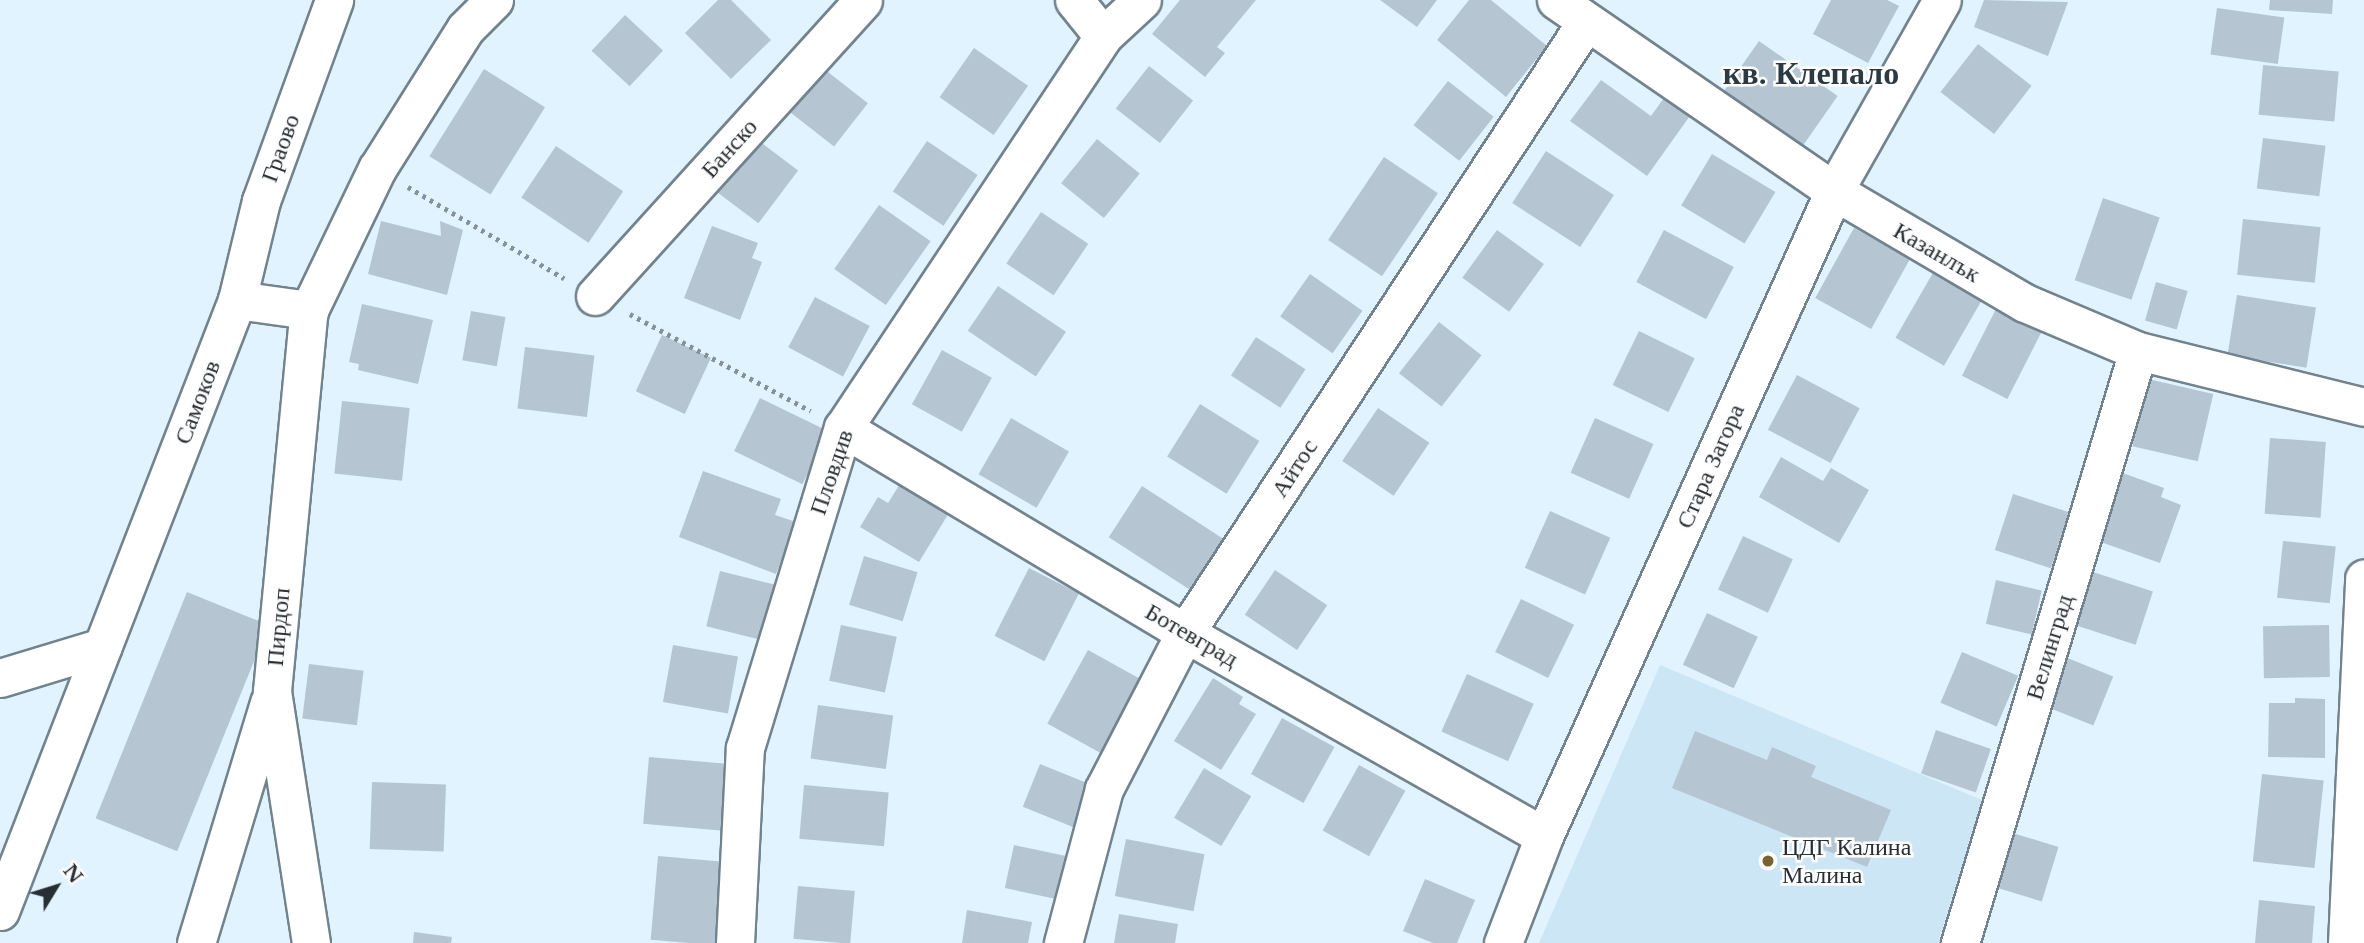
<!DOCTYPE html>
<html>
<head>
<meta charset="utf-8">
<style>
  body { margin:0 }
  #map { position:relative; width:2364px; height:943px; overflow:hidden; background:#e1f3ff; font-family:"Libre Baskerville",serif }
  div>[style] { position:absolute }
  .built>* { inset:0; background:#cde6f6 }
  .building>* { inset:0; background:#b5c6d2; transform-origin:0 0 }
  .path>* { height:4.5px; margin-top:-2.25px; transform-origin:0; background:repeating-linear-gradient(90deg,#86929a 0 3.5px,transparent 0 8.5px) }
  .roads { filter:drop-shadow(2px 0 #72838d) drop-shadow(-2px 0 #72838d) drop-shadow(0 2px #72838d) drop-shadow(0 -2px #72838d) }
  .minor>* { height:37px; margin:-18.5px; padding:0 18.5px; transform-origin:18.5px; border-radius:18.5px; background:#fff }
  .dots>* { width:19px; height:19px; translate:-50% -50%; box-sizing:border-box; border:4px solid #fdfdfd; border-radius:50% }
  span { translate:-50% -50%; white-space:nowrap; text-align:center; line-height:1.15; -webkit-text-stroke:5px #fdfdfd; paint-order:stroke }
  .street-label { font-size:24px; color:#282f33 }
  .poi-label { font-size:24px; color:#282f33 }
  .left { translate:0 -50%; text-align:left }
  .district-label { font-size:32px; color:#2a3942; font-weight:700 }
  .north { position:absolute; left:21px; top:852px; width:70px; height:70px; -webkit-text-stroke:5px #fdfdfd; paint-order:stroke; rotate:52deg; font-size:19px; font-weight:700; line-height:28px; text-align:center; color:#282f33 }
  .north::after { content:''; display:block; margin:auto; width:24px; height:32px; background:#282f33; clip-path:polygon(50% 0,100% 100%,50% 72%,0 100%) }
</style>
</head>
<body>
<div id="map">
  <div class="built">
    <i style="clip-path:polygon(1660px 665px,1982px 800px,1938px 943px,1539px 943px)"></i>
  </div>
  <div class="building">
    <i style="clip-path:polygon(718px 0,731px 0,771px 40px,731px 79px,685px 33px)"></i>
    <i style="clip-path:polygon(1180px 0,1256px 0,1217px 47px,1225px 53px,1205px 77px,1152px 34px)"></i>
    <i style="clip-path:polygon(1380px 0,1437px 0,1417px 27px)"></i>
    <i style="clip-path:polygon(1469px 0,1491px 0,1547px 46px,1506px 97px,1437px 40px)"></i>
    <i style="clip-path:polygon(1831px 0,1887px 0,1899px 6px,1868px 63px,1813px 34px)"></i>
    <i style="clip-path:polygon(1984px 0,2068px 2px,2048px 56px,1974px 27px)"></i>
    <i style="clip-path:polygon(2270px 0,2333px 0,2332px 14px,2269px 10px)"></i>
    <i style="left:2217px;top:8px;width:68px;height:47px;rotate:8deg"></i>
    <i style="left:625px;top:15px;width:52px;height:49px;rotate:43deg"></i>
    <i style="left:1759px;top:41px;width:96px;height:75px;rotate:35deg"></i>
    <i style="left:1978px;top:44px;width:68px;height:61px;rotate:38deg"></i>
    <i style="left:974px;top:48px;width:66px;height:60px;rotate:35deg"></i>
    <i style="left:819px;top:65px;width:62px;height:55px;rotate:38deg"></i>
    <i style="left:2263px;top:65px;width:76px;height:50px;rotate:5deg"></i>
    <i style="left:1149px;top:66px;width:56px;height:54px;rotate:38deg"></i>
    <i style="left:484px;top:69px;width:72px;height:103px;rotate:32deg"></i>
    <i style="clip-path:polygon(1601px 80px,1651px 116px,1666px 95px,1692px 113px,1647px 176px,1570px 121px)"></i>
    <i style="left:1448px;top:81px;width:58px;height:56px;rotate:38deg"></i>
    <i style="left:751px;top:135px;width:59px;height:66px;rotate:37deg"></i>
    <i style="left:2263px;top:138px;width:63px;height:51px;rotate:7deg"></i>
    <i style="left:1097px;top:139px;width:55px;height:57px;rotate:39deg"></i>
    <i style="left:927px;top:141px;width:61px;height:61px;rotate:34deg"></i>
    <i style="left:556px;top:146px;width:81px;height:62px;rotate:34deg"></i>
    <i style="left:1546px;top:151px;width:81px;height:62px;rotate:33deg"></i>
    <i style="left:1712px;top:154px;width:74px;height:60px;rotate:31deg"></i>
    <i style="left:1384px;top:157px;width:65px;height:100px;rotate:34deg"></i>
    <i style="left:2103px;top:198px;width:60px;height:87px;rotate:19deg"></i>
    <i style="left:879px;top:205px;width:63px;height:78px;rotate:35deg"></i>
    <i style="left:1041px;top:212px;width:57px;height:62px;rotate:34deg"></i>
    <i style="left:2243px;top:219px;width:78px;height:56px;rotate:6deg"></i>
    <i style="clip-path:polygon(381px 221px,441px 236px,440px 221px,463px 230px,447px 295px,368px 274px)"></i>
    <i style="clip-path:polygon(712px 226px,758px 243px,752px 258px,762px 262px,740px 320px,684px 298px)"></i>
    <i style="left:1854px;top:228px;width:64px;height:80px;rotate:29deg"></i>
    <i style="left:1497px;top:230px;width:58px;height:59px;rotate:36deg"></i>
    <i style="left:1664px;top:230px;width:79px;height:59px;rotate:28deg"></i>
    <i style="left:1934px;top:271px;width:56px;height:77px;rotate:30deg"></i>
    <i style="left:1310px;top:274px;width:64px;height:52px;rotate:35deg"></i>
    <i style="left:2156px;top:282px;width:33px;height:40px;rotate:16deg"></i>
    <i style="left:998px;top:286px;width:82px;height:54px;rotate:34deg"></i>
    <i style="left:2237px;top:295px;width:80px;height:61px;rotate:9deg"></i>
    <i style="left:815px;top:297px;width:62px;height:57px;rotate:28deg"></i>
    <i style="clip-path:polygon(362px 304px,433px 320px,418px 384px,358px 370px,359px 364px,349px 362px)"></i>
    <i style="left:1996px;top:309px;width:51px;height:75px;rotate:27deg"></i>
    <i style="left:471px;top:311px;width:35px;height:50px;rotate:10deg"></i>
    <i style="left:1439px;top:322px;width:54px;height:65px;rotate:38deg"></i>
    <i style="left:1639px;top:331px;width:62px;height:60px;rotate:26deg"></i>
    <i style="left:662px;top:335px;width:54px;height:62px;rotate:25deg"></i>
    <i style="left:1256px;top:337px;width:59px;height:46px;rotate:33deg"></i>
    <i style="left:525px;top:347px;width:70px;height:62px;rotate:7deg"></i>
    <i style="left:942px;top:350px;width:57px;height:62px;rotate:29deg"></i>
    <i style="left:1797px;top:375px;width:71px;height:62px;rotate:28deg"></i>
    <i style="left:2148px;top:379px;width:67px;height:69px;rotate:13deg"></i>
    <i style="left:760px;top:398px;width:76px;height:59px;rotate:26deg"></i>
    <i style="left:342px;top:401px;width:68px;height:73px;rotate:6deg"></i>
    <i style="left:1200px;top:404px;width:70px;height:62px;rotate:32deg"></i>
    <i style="left:1378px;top:408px;width:62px;height:64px;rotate:34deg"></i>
    <i style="left:1011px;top:418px;width:67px;height:65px;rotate:30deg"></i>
    <i style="left:1595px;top:418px;width:64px;height:60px;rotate:24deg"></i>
    <i style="left:2270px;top:438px;width:56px;height:76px;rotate:4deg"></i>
    <i style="clip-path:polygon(1781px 457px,1823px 481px,1831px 468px,1869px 490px,1839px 543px,1759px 497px)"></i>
    <i style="clip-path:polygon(703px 471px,781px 499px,775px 515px,796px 522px,776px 574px,679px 537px)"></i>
    <i style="clip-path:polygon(2120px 472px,2164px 488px,2161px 497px,2181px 505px,2160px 563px,2095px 540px)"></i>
    <i style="clip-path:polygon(903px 479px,952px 508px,919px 562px,860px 527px,878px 497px,888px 503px)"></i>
    <i style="left:1142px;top:486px;width:100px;height:61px;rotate:33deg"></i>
    <i style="left:2013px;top:494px;width:59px;height:59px;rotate:18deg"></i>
    <i style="left:1550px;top:511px;width:66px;height:62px;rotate:24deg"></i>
    <i style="left:1743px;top:536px;width:55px;height:59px;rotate:25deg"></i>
    <i style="left:2283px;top:541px;width:53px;height:57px;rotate:6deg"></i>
    <i style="left:864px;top:556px;width:56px;height:51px;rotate:17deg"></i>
    <i style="left:1029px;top:568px;width:56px;height:76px;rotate:27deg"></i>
    <i style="left:1275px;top:570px;width:63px;height:54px;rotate:34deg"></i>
    <i style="left:720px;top:571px;width:56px;height:57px;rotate:14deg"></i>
    <i style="left:2093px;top:572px;width:63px;height:56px;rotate:18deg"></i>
    <i style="left:1996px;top:580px;width:47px;height:45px;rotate:13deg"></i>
    <i style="left:187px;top:592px;width:88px;height:244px;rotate:22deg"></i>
    <i style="left:1521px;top:599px;width:59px;height:59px;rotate:26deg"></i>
    <i style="left:1707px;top:613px;width:56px;height:57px;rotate:25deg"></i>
    <i style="left:841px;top:625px;width:57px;height:57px;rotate:12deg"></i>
    <i style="left:2329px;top:625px;width:52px;height:66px;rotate:89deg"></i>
    <i style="left:673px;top:645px;width:66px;height:58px;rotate:10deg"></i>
    <i style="left:1088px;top:650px;width:65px;height:84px;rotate:29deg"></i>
    <i style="left:1962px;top:652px;width:61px;height:55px;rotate:23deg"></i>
    <i style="left:2065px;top:657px;width:52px;height:53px;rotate:22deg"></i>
    <i style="left:309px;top:664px;width:55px;height:55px;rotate:7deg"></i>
    <i style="left:1467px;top:674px;width:73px;height:63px;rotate:24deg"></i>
    <i style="clip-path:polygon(1213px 678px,1243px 697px,1239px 704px,1256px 714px,1221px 770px,1174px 741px)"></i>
    <i style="clip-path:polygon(2295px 698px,2325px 699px,2325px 758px,2268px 757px,2269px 703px,2295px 703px)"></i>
    <i style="left:818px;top:705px;width:76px;height:54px;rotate:8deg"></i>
    <i style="left:1282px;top:718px;width:60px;height:64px;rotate:29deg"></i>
    <i style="left:1936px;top:730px;width:58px;height:46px;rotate:19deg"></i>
    <i style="clip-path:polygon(1695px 731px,1767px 760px,1772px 747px,1816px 766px,1811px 777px,1891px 810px,1867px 867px,1672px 788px)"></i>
    <i style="left:649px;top:757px;width:83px;height:67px;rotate:5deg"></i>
    <i style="left:1040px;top:764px;width:56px;height:46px;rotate:22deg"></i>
    <i style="left:1359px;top:765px;width:53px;height:75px;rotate:29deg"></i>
    <i style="left:1204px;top:768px;width:55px;height:58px;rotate:31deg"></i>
    <i style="left:2262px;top:774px;width:62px;height:88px;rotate:6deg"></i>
    <i style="left:372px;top:782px;width:74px;height:67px;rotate:2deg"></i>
    <i style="left:804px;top:785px;width:85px;height:54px;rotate:5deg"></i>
    <i style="left:2003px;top:830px;width:58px;height:57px;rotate:17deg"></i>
    <i style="left:1126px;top:839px;width:80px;height:58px;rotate:11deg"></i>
    <i style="left:1014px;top:845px;width:57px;height:44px;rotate:12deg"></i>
    <i style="left:658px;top:856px;width:66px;height:84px;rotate:5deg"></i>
    <i style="clip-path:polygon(1425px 879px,1475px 900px,1457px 943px,1433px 943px,1403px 931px)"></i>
    <i style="left:798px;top:886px;width:57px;height:53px;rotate:5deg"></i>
    <i style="clip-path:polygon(2259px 900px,2315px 906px,2312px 943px,2255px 943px)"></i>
    <i style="clip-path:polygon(967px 910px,1032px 922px,1028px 943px,962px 943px)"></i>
    <i style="clip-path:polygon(1119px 914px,1178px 924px,1175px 943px,1114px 943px)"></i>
    <i style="clip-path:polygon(414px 932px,452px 937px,451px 943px,413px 943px)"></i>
  </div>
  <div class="path">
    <i style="left:408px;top:187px;width:181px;rotate:30.3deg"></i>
    <i style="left:630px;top:314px;width:205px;rotate:28.2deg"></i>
  </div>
  <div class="roads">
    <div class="minor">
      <i style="left:1074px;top:0;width:46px;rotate:51.1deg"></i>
      <i style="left:1556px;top:0;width:337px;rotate:34.5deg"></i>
      <i style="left:1834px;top:191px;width:221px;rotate:30.4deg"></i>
      <i style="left:2025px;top:303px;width:123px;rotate:23deg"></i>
      <i style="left:2138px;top:351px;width:233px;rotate:13.9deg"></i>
      <i style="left:595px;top:296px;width:399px;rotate:-47.8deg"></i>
      <i style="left:237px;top:300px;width:73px;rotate:7.9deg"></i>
      <i style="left:843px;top:428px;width:399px;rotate:30.9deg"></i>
      <i style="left:1185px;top:633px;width:412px;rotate:29.5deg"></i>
      <i style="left:0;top:678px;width:107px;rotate:-16.9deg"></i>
      <i style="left:0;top:911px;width:655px;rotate:-68.8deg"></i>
      <i style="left:237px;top:300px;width:102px;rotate:-76.4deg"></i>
      <i style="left:261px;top:201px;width:214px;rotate:-70deg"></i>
      <i style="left:196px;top:943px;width:251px;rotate:-73.1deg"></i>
      <i style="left:311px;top:943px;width:255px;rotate:-98.8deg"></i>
      <i style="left:272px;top:691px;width:383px;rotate:-84.5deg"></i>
      <i style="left:309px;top:310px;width:157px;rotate:-64.3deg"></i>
      <i style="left:377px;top:169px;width:165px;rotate:-57.8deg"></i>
      <i style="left:465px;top:29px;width:41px;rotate:-45deg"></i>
      <i style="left:735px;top:943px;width:195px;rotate:-87.1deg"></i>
      <i style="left:745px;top:748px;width:335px;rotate:-73deg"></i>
      <i style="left:843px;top:428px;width:470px;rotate:-56.4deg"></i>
      <i style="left:1103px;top:36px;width:53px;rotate:-42.7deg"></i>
      <i style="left:1063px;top:943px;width:159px;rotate:-75.1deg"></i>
      <i style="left:1104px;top:789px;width:176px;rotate:-62.6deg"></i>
      <i style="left:1185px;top:633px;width:731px;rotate:-56.72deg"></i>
      <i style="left:1503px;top:943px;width:115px;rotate:-69deg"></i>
      <i style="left:1544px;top:836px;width:707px;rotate:-65.79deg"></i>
      <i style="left:1834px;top:191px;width:219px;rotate:-60.5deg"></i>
      <i style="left:1960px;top:943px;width:618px;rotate:-73.27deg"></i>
      <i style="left:2347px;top:943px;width:365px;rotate:-87.3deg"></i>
    </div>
  </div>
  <div class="dots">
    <i style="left:1768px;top:861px;background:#796333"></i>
  </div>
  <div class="street-label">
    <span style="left:280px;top:148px;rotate:-70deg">Граово</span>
    <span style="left:729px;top:148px;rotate:-48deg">Банско</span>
    <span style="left:1937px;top:252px;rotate:30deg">Казанлък</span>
    <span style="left:197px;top:402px;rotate:-69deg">Самоков</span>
    <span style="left:1710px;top:466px;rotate:-66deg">Стара Загора</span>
    <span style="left:1294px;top:468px;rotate:-57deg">Айтос</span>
    <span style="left:831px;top:472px;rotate:-71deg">Пловдив</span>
    <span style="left:278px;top:627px;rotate:-85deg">Пирдоп</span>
    <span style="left:1192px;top:635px;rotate:30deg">Ботевград</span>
    <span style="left:2049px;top:647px;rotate:-73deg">Велинград</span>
  </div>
  <div class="poi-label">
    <span class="left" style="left:1782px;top:861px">ЦДГ Калина<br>Малина</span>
  </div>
  <div class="district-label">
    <span style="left:1811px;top:73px">кв. Клепало</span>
  </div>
  <div class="north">N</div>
</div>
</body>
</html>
